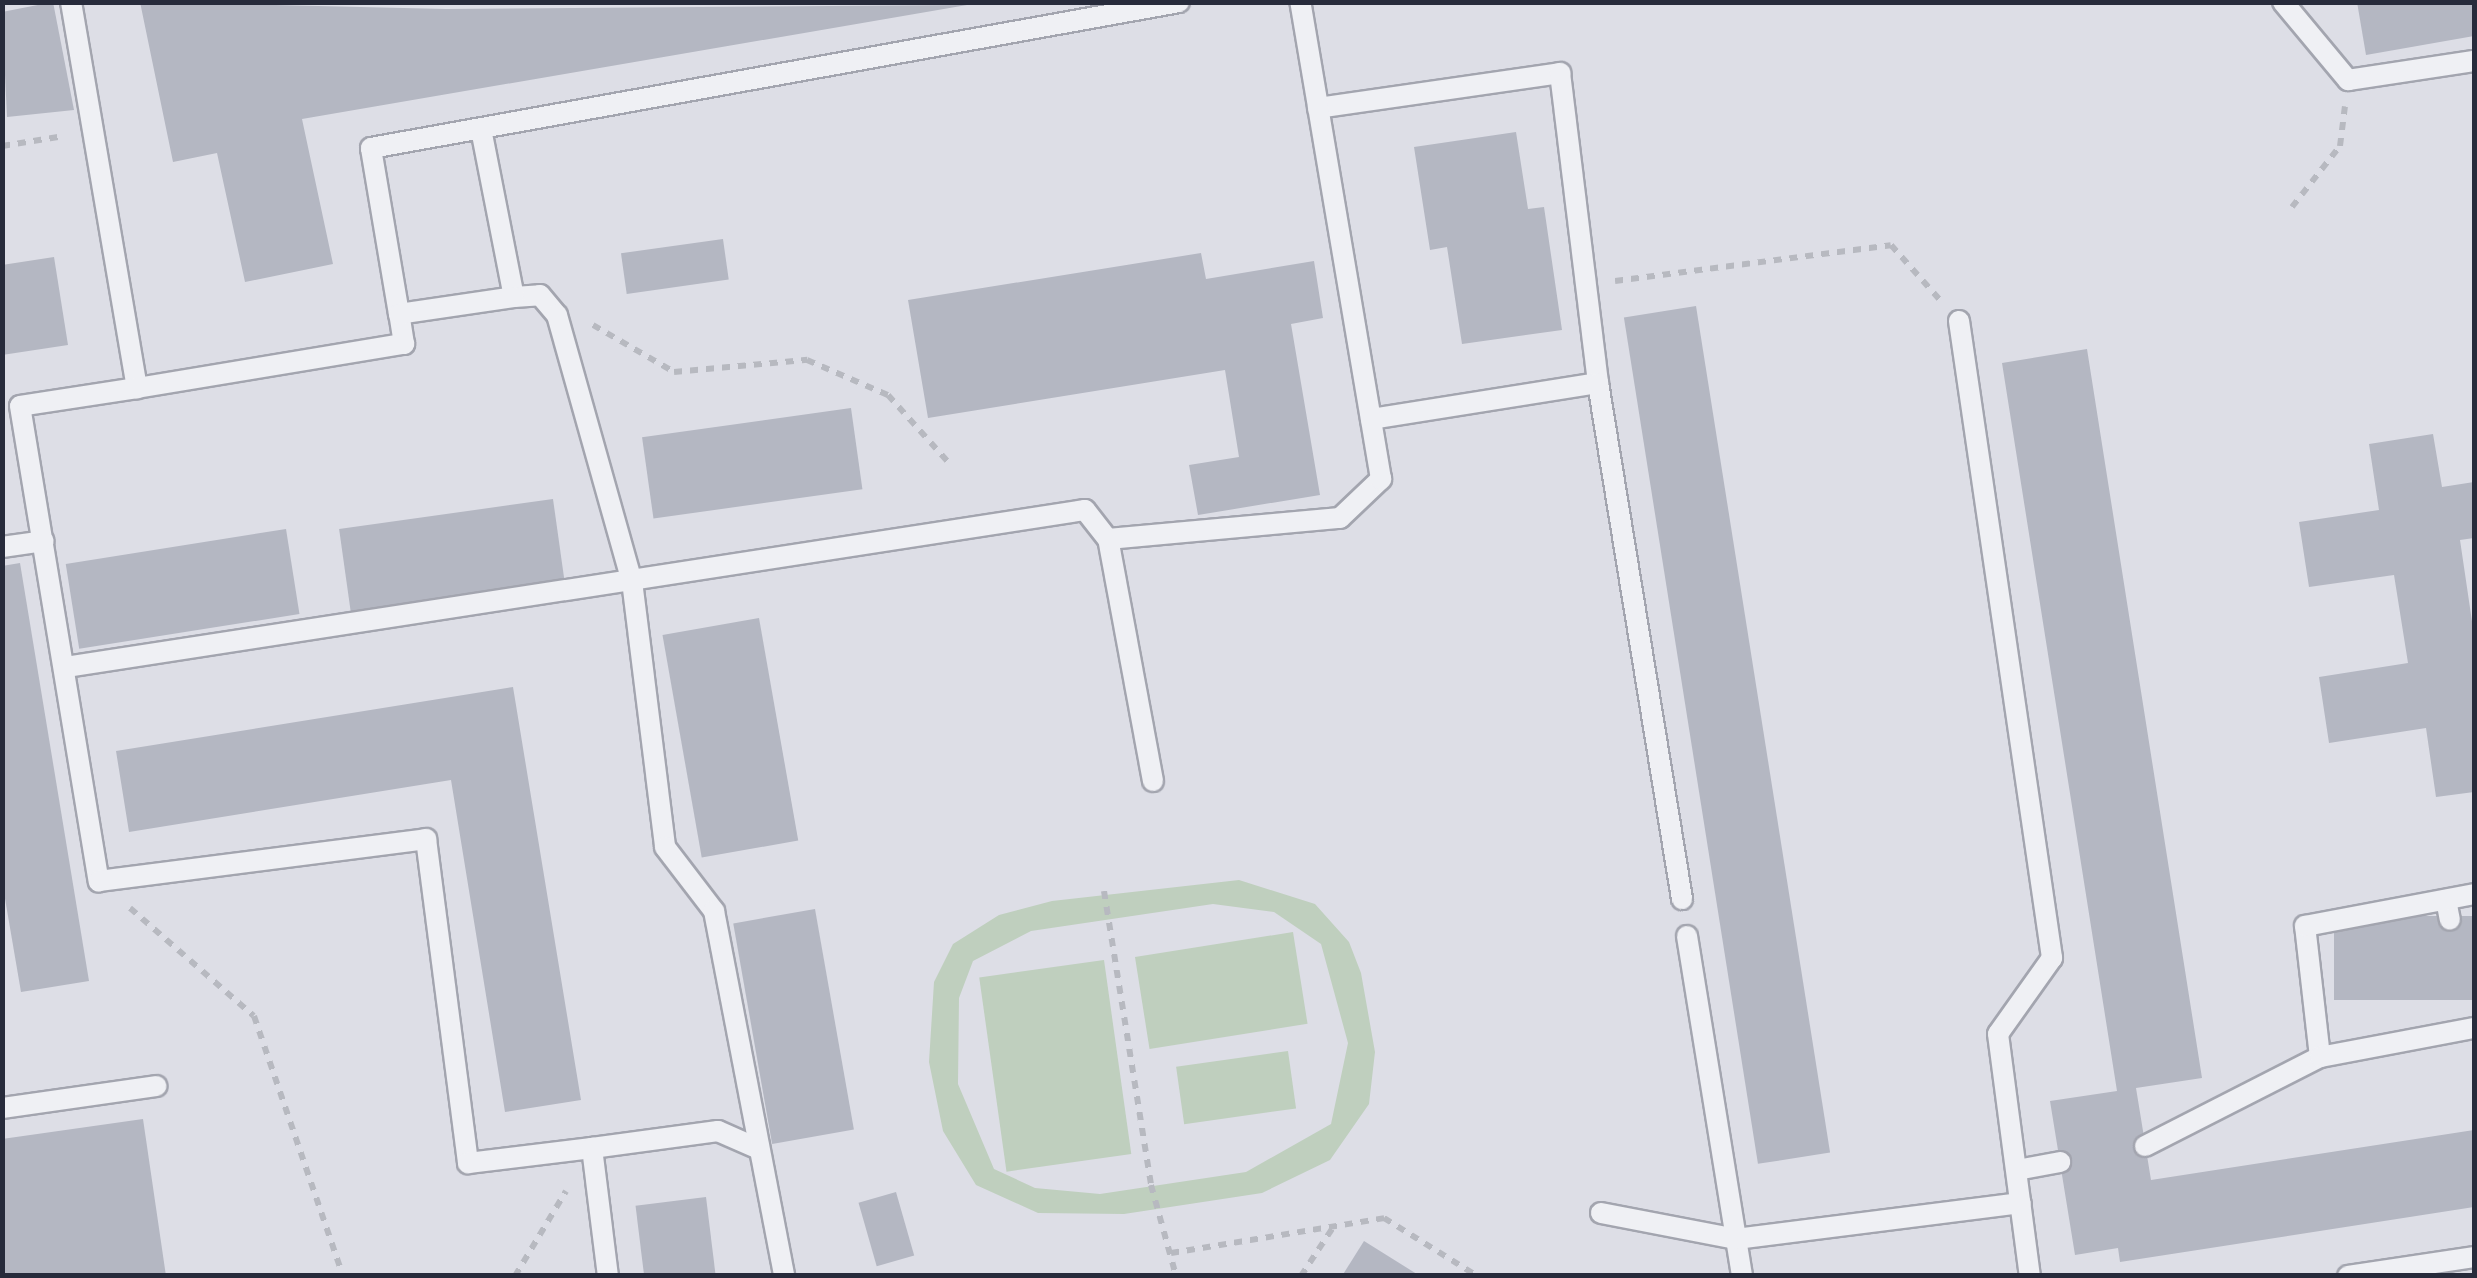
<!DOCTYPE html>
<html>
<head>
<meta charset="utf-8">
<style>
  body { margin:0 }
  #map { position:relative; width:2477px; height:1278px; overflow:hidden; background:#dddee6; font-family:"DM Sans",sans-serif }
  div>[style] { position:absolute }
  .green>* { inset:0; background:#bfcfbe; transform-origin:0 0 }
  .building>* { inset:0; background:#b4b7c2; transform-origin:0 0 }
  .path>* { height:6px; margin-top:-3px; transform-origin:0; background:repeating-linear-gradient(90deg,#b7b9c0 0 8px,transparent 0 16px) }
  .roads { filter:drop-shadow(2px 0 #a3a5af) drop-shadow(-2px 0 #a3a5af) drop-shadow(0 2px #a3a5af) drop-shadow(0 -2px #a3a5af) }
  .service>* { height:20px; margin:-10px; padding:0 10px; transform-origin:10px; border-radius:10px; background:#eff0f4 }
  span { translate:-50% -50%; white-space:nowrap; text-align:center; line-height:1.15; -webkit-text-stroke:10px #eceef4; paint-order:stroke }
  .frame { position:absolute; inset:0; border:5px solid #272b3b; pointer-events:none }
</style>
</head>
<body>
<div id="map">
  <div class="green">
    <i style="clip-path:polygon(evenodd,1239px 880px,1315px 904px,1349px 942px,1361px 973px,1375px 1052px,1369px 1104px,1330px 1160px,1262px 1193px,1124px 1214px,1038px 1213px,976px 1185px,943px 1131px,929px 1062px,934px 982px,953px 944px,999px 915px,1052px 901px,1239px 880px,1213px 904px,1274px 912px,1321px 944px,1348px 1043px,1331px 1124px,1246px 1172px,1100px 1194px,1035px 1188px,994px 1169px,958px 1084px,959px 998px,973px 961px,1031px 931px,1213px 904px)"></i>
    <i style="left:1293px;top:932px;width:93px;height:160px;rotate:81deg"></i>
    <i style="left:1104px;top:960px;width:196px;height:126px;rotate:82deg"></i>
    <i style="left:1288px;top:1051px;width:58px;height:113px;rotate:82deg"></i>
  </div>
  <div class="building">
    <i style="clip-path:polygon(53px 2px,74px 110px,7px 117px,2px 12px)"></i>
    <i style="clip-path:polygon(140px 2px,446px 9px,967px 5px,302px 119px,333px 264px,245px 282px,217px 153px,173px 162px)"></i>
    <i style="clip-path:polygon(2357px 2px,2474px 2px,2474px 36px,2366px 55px)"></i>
    <i style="clip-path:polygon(1516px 132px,1528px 209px,1544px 207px,1562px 330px,1462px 344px,1447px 247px,1430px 250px,1414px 147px)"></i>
    <i style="left:723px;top:239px;width:41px;height:103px;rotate:82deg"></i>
    <i style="clip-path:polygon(1201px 253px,1206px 279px,1314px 261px,1323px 318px,1291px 324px,1320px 495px,1198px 515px,1189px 465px,1239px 457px,1225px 370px,928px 418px,908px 300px)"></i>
    <i style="clip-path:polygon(54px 257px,68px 345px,2px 355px,2px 265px)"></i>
    <i style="left:1696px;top:306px;width:857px;height:73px;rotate:81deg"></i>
    <i style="clip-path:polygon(2087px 349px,2202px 1078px,2136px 1088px,2151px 1180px,2474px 1130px,2474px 1207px,2120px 1262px,2118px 1248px,2075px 1255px,2050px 1101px,2117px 1091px,2002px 363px)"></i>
    <i style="left:851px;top:408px;width:82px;height:211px;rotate:82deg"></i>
    <i style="clip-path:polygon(2433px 434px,2442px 487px,2474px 482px,2474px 538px,2460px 540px,2474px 635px,2474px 792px,2436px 797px,2426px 728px,2329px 743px,2319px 677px,2408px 663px,2394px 575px,2309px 587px,2299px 522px,2379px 510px,2369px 444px)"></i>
    <i style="left:553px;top:499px;width:83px;height:216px;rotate:82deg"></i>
    <i style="left:286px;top:529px;width:86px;height:223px;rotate:81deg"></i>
    <i style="clip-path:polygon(20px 563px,89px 981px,21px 992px,2px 881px,2px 566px)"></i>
    <i style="left:759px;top:618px;width:226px;height:98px;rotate:80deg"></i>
    <i style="clip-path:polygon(513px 687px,581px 1100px,505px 1112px,451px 780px,129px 832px,116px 751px)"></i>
    <i style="left:815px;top:909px;width:224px;height:83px;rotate:80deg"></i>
    <i style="left:2474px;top:916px;width:84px;height:140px;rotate:90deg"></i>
    <i style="clip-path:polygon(143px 1119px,166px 1276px,2px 1276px,2px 1139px)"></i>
    <i style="left:896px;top:1192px;width:66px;height:39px;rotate:74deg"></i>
    <i style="left:706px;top:1197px;width:80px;height:71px;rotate:83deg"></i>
    <i style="clip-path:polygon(1364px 1241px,1420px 1276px,1342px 1276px)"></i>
  </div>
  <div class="path">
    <i style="left:2px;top:146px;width:63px;rotate:-9.2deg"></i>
    <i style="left:2292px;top:207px;width:78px;rotate:-51.8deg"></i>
    <i style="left:2340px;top:146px;width:40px;rotate:-82.9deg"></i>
    <i style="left:1615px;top:281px;width:278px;rotate:-7.4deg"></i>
    <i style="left:1891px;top:245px;width:74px;rotate:48.3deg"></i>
    <i style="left:593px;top:325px;width:94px;rotate:30.1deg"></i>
    <i style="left:674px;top:372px;width:134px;rotate:-5.2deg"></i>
    <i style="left:807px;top:360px;width:88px;rotate:23.4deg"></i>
    <i style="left:888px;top:395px;width:93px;rotate:48.1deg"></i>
    <i style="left:1104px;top:891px;width:298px;rotate:80.9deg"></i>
    <i style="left:1151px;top:1185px;width:94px;rotate:74.6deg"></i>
    <i style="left:130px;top:908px;width:164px;rotate:41.1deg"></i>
    <i style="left:254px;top:1016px;width:275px;rotate:71.1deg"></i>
    <i style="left:1171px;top:1253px;width:216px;rotate:-9.3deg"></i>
    <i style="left:1384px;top:1218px;width:110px;rotate:31.9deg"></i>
    <i style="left:515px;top:1276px;width:99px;rotate:-59deg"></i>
    <i style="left:1301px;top:1276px;width:60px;rotate:-56.6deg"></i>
  </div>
  <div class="roads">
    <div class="service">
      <i style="left:71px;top:2px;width:392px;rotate:80.3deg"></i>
      <i style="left:137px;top:388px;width:118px;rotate:171.3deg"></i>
      <i style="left:20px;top:406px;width:482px;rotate:80.6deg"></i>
      <i style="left:99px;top:881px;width:330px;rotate:-7.3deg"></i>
      <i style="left:426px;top:839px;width:327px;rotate:82.6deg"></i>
      <i style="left:468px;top:1163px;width:125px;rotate:-6.9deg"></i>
      <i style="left:592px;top:1148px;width:129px;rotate:82.9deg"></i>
      <i style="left:2283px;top:2px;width:102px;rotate:50.2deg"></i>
      <i style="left:2348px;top:80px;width:127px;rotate:-8.6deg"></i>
      <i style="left:1318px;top:108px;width:245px;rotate:-8.2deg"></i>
      <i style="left:1560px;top:73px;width:312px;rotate:83deg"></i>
      <i style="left:481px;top:129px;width:171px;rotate:78.9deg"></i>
      <i style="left:514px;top:297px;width:26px;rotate:-4deg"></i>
      <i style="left:540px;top:295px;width:26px;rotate:50deg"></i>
      <i style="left:557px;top:315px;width:276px;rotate:74.3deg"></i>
      <i style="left:632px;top:581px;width:268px;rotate:82.9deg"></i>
      <i style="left:665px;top:847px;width:81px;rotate:52.6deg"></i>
      <i style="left:714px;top:911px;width:372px;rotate:79.1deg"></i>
      <i style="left:399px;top:314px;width:168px;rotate:-99.6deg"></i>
      <i style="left:371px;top:148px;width:821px;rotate:-10.24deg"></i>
      <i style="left:1959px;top:321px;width:644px;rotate:81.69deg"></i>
      <i style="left:2052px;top:958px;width:93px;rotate:125.4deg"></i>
      <i style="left:1998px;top:1034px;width:244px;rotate:82.5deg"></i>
      <i style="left:137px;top:388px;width:271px;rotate:-9.4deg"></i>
      <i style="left:404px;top:344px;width:30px;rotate:-99deg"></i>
      <i style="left:399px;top:314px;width:116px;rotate:-8.4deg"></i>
      <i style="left:1371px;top:419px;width:230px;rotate:-9deg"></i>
      <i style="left:1598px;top:383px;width:523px;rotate:80.75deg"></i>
      <i style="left:2px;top:547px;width:42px;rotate:-8.1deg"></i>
      <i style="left:66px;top:667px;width:1031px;rotate:-8.76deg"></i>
      <i style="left:1085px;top:510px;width:37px;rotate:52deg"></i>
      <i style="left:1153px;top:781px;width:246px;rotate:-100.5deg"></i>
      <i style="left:1108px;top:539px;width:233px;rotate:-5.2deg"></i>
      <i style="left:1340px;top:518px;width:57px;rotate:-43.6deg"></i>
      <i style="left:1381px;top:479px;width:484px;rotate:-99.6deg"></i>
      <i style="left:2446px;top:900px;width:20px;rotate:79deg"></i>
      <i style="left:1687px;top:936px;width:344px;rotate:80.8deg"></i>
      <i style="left:2320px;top:1057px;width:132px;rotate:-96.5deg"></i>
      <i style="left:2305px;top:926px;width:172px;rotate:-10.7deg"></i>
      <i style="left:2px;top:1108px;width:156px;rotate:-8.1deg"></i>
      <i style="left:2145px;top:1146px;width:196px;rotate:-27deg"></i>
      <i style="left:2320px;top:1057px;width:157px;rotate:-10.7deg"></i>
      <i style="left:592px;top:1148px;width:127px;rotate:-7.7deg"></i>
      <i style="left:718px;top:1131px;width:45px;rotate:23.7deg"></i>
      <i style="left:2017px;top:1170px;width:44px;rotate:-10.5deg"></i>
      <i style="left:1601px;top:1213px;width:137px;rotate:10.9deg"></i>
      <i style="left:1736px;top:1239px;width:287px;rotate:-7.2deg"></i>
      <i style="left:2348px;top:1276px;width:127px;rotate:-8.6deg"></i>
    </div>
  </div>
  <div class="frame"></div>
</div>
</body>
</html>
